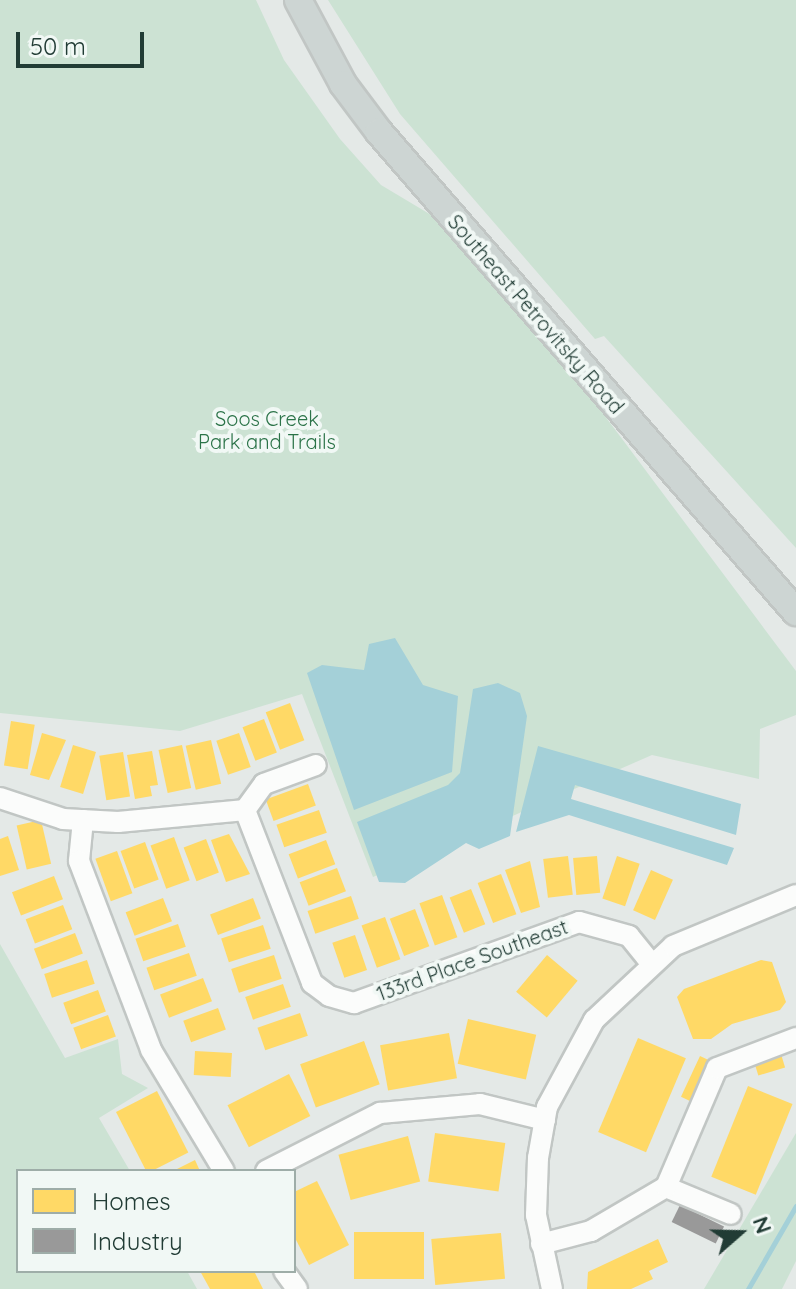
<!DOCTYPE html>
<html>
<head>
<meta charset="utf-8">
<style>
  body { margin:0 }
  #map { position:relative; width:796px; height:1289px; overflow:hidden; background:#e4e9e7; font-family:Quicksand,sans-serif }
  div>[style] { position:absolute }
  .green>* { inset:0; background:#cce2d3 }
  .water>* { inset:0; background:#a4d0d8 }
  .homes>* { inset:0; background:#ffd966; transform-origin:0 0 }
  .industry>* { inset:0; background:#999; transform-origin:0 0 }
  .stream>* { height:5px; margin:-2.5px; padding:0 2.5px; transform-origin:2.5px; border-radius:2.5px; background:#a4d0d8 }
  .roads { filter:drop-shadow(2px 0 #c1c6c4) drop-shadow(-2px 0 #c1c6c4) drop-shadow(0 2px #c1c6c4) drop-shadow(0 -2px #c1c6c4) }
  .minor>* { height:20px; margin:-10px; padding:0 10px; transform-origin:10px; border-radius:10px; background:#fbfcfb }
  .major>* { height:26px; margin:-13px; padding:0 13px; transform-origin:13px; border-radius:13px; background:#cdd5d3 }
  span { translate:-50% -50%; white-space:nowrap; text-align:center; line-height:1.15; -webkit-text-stroke:8px #f1f8f5; paint-order:stroke }
  .street-label { font-size:20px; color:#213c35 }
  .park-label { font-size:20px; color:#2b7348 }
  .legend { position:absolute; left:16px; top:1169px; width:280px; height:104px; box-sizing:border-box; background:#f1f8f5; border:2px solid #9eada8; margin:0; padding:10px 14px; list-style:none; font-size:24px; color:#213c35 }
  .legend li { display:flex; align-items:center; gap:16px; height:40px }
  .legend b { width:40px; border:2px solid #9eada8 }
  .north { position:absolute; left:700px; top:1193px; width:80px; height:80px; -webkit-text-stroke:6px #f1f8f5; paint-order:stroke; rotate:70deg; font-size:22px; font-weight:700; line-height:32px; text-align:center; color:#213c35 }
  .north::after { content:''; display:block; margin:auto; width:28px; height:36px; background:#213c35; clip-path:polygon(50% 0,100% 100%,50% 72%,0 100%) }
  .scale { position:absolute; left:16px; top:32px; width:128px; height:36px; box-sizing:border-box; border:4px solid #213c35; border-top:0; padding-left:10px; font-size:24px; line-height:28px; white-space:nowrap; color:#213c35; -webkit-text-stroke:6px #f1f8f5; paint-order:stroke }
</style>
</head>
<body>
<div id="map">
  <div class="green">
    <i style="clip-path:polygon(0 0,256px 0,284px 60px,340px 139px,381px 185px,473px 240px,796px 671px,796px 715px,760px 729px,759px 779px,652px 755px,373px 877px,302px 694px,180px 731px,0 713px)"></i>
    <i style="clip-path:polygon(328px 0,796px 0,796px 548px,604px 336px,595px 339px,400px 114px)"></i>
    <i style="clip-path:polygon(0 944px,65px 1058px,118px 1039px,122px 1074px,148px 1088px,99px 1118px,130px 1171px,18px 1171px,18px 1271px,187px 1271px,197px 1289px,0 1289px)"></i>
    <i style="clip-path:polygon(796px 1133px,796px 1261px,782px 1289px,704px 1289px)"></i>
  </div>
  <div class="water">
    <i style="clip-path:polygon(395px 638px,423px 685px,458px 696px,452px 772px,354px 810px,307px 673px,322px 665px,364px 670px,369px 644px)"></i>
    <i style="clip-path:polygon(498px 683px,520px 693px,527px 716px,510px 836px,479px 849px,466px 843px,405px 883px,379px 882px,357px 822px,448px 785px,460px 773px,473px 689px)"></i>
    <i style="clip-path:polygon(538px 746px,741px 804px,736px 835px,575px 785px,571px 799px,734px 848px,727px 865px,569px 815px,516px 832px)"></i>
  </div>
  <div class="homes">
    <i style="left:290px;top:703px;width:40px;height:26px;rotate:69deg"></i>
    <i style="left:264px;top:719px;width:36px;height:23px;rotate:69deg"></i>
    <i style="left:11px;top:721px;width:24px;height:45px;rotate:9deg"></i>
    <i style="clip-path:polygon(42px 733px,66px 740px,49px 780px,30px 775px)"></i>
    <i style="left:239px;top:733px;width:36px;height:24px;rotate:71deg"></i>
    <i style="left:211px;top:740px;width:45px;height:26px;rotate:77deg"></i>
    <i style="left:73px;top:745px;width:24px;height:44px;rotate:17deg"></i>
    <i style="left:182px;top:745px;width:44px;height:24px;rotate:78deg"></i>
    <i style="clip-path:polygon(152px 751px,158px 785px,150px 786px,152px 796px,135px 799px,127px 755px)"></i>
    <i style="left:123px;top:752px;width:45px;height:24px;rotate:81deg"></i>
    <i style="left:308px;top:784px;width:23px;height:45px;rotate:70deg"></i>
    <i style="left:319px;top:810px;width:24px;height:45px;rotate:71deg"></i>
    <i style="left:41px;top:820px;width:45px;height:25px;rotate:77deg"></i>
    <i style="clip-path:polygon(229px 834px,250px 874px,226px 882px,211px 840px)"></i>
    <i style="clip-path:polygon(8px 836px,19px 870px,0 876px,0 839px)"></i>
    <i style="left:174px;top:837px;width:46px;height:25px;rotate:70deg"></i>
    <i style="left:206px;top:839px;width:36px;height:24px;rotate:69deg"></i>
    <i style="left:326px;top:840px;width:26px;height:40px;rotate:69deg"></i>
    <i style="left:145px;top:842px;width:40px;height:26px;rotate:70deg"></i>
    <i style="left:117px;top:851px;width:45px;height:23px;rotate:70deg"></i>
    <i style="left:568px;top:856px;width:39px;height:25px;rotate:83deg"></i>
    <i style="left:597px;top:856px;width:37px;height:24px;rotate:85deg"></i>
    <i style="left:617px;top:856px;width:24px;height:45px;rotate:19deg"></i>
    <i style="clip-path:polygon(530px 861px,540px 907px,521px 913px,505px 870px)"></i>
    <i style="left:337px;top:868px;width:25px;height:40px;rotate:69deg"></i>
    <i style="left:651px;top:870px;width:24px;height:44px;rotate:24deg"></i>
    <i style="left:501px;top:874px;width:43px;height:25px;rotate:69deg"></i>
    <i style="left:54px;top:876px;width:25px;height:45px;rotate:69deg"></i>
    <i style="left:471px;top:889px;width:38px;height:23px;rotate:68deg"></i>
    <i style="left:442px;top:895px;width:45px;height:24px;rotate:70deg"></i>
    <i style="left:351px;top:896px;width:24px;height:46px;rotate:71deg"></i>
    <i style="left:163px;top:898px;width:25px;height:40px;rotate:69deg"></i>
    <i style="left:253px;top:898px;width:22px;height:46px;rotate:69deg"></i>
    <i style="left:63px;top:905px;width:26px;height:40px;rotate:69deg"></i>
    <i style="left:415px;top:909px;width:40px;height:27px;rotate:69deg"></i>
    <i style="left:385px;top:917px;width:45px;height:25px;rotate:70deg"></i>
    <i style="left:178px;top:924px;width:24px;height:45px;rotate:71deg"></i>
    <i style="left:263px;top:925px;width:25px;height:44px;rotate:72deg"></i>
    <i style="left:75px;top:933px;width:22px;height:44px;rotate:69deg"></i>
    <i style="left:355px;top:935px;width:37px;height:24px;rotate:71deg"></i>
    <i style="left:189px;top:953px;width:24px;height:45px;rotate:71deg"></i>
    <i style="left:274px;top:955px;width:25px;height:45px;rotate:72deg"></i>
    <i style="left:547px;top:955px;width:40px;height:48px;rotate:40deg"></i>
    <i style="left:87px;top:960px;width:25px;height:45px;rotate:72deg"></i>
    <i style="clip-path:polygon(761px 960px,772px 962px,786px 1002px,780px 1010px,732px 1024px,711px 1039px,693px 1039px,677px 997px,684px 989px)"></i>
    <i style="left:203px;top:978px;width:25px;height:46px;rotate:69deg"></i>
    <i style="left:283px;top:984px;width:24px;height:40px;rotate:71deg"></i>
    <i style="left:98px;top:990px;width:23px;height:37px;rotate:70deg"></i>
    <i style="left:218px;top:1008px;width:23px;height:37px;rotate:70deg"></i>
    <i style="left:300px;top:1013px;width:24px;height:45px;rotate:71deg"></i>
    <i style="left:108px;top:1015px;width:23px;height:37px;rotate:70deg"></i>
    <i style="left:468px;top:1019px;width:70px;height:46px;rotate:13deg"></i>
    <i style="left:449px;top:1033px;width:46px;height:70px;rotate:80deg"></i>
    <i style="left:638px;top:1038px;width:52px;height:102px;rotate:23deg"></i>
    <i style="left:364px;top:1041px;width:46px;height:68px;rotate:70deg"></i>
    <i style="left:195px;top:1051px;width:37px;height:24px;rotate:3deg"></i>
    <i style="left:781px;top:1054px;width:14px;height:28px;rotate:73deg"></i>
    <i style="left:700px;top:1056px;width:14px;height:45px;rotate:25deg"></i>
    <i style="left:289px;top:1074px;width:47px;height:69px;rotate:63deg"></i>
    <i style="left:748px;top:1086px;width:48px;height:98px;rotate:22deg"></i>
    <i style="left:157px;top:1091px;width:69px;height:46px;rotate:63deg"></i>
    <i style="left:435px;top:1133px;width:71px;height:49px;rotate:8deg"></i>
    <i style="left:408px;top:1136px;width:47px;height:72px;rotate:75deg"></i>
    <i style="clip-path:polygon(195px 1160px,200px 1171px,173px 1171px)"></i>
    <i style="clip-path:polygon(317px 1181px,349px 1245px,309px 1265px,294px 1236px,294px 1192px)"></i>
    <i style="left:354px;top:1232px;width:70px;height:47px"></i>
    <i style="left:501px;top:1233px;width:46px;height:70px;rotate:85deg"></i>
    <i style="clip-path:polygon(658px 1239px,668px 1262px,649px 1271px,653px 1279px,631px 1289px,587px 1289px,588px 1272px)"></i>
    <i style="clip-path:polygon(200px 1271px,254px 1271px,263px 1289px,210px 1289px)"></i>
  </div>
  <div class="industry">
    <i style="left:680px;top:1205px;width:49px;height:19px;rotate:26deg"></i>
  </div>
  <div class="stream">
    <i style="left:748px;top:1289px;width:96px;rotate:-60deg"></i>
  </div>
  <div class="roads">
    <div class="minor">
      <i style="left:0;top:798px;width:66px;rotate:18.4deg"></i>
      <i style="left:63px;top:819px;width:55px;rotate:3.1deg"></i>
      <i style="left:118px;top:822px;width:128px;rotate:-5.4deg"></i>
      <i style="left:245px;top:810px;width:186px;rotate:68.8deg"></i>
      <i style="left:312px;top:983px;width:21px;rotate:37deg"></i>
      <i style="left:329px;top:996px;width:26px;rotate:16deg"></i>
      <i style="left:354px;top:1003px;width:239px;rotate:-19.8deg"></i>
      <i style="left:579px;top:922px;width:52px;rotate:15.6deg"></i>
      <i style="left:629px;top:936px;width:33px;rotate:51deg"></i>
      <i style="left:245px;top:810px;width:32px;rotate:-54deg"></i>
      <i style="left:264px;top:784px;width:55px;rotate:-20.1deg"></i>
      <i style="left:83px;top:820px;width:41px;rotate:95.6deg"></i>
      <i style="left:79px;top:861px;width:202px;rotate:69.1deg"></i>
      <i style="left:151px;top:1050px;width:141px;rotate:58.9deg"></i>
      <i style="left:266px;top:1171px;width:128px;rotate:-27deg"></i>
      <i style="left:380px;top:1113px;width:100px;rotate:-5.1deg"></i>
      <i style="left:480px;top:1104px;width:67px;rotate:13.8deg"></i>
      <i style="left:666px;top:1187px;width:70px;rotate:22.6deg"></i>
      <i style="left:541px;top:1244px;width:52px;rotate:-14.6deg"></i>
      <i style="left:591px;top:1231px;width:87px;rotate:-30.4deg"></i>
      <i style="left:666px;top:1187px;width:129px;rotate:-66.8deg"></i>
      <i style="left:717px;top:1068px;width:85px;rotate:-20.8deg"></i>
      <i style="left:284px;top:1271px;width:22px;rotate:54deg"></i>
      <i style="left:552px;top:1289px;width:76px;rotate:-102.2deg"></i>
      <i style="left:536px;top:1215px;width:57px;rotate:-88deg"></i>
      <i style="left:538px;top:1158px;width:52px;rotate:-80deg"></i>
      <i style="left:547px;top:1107px;width:99px;rotate:-61.6deg"></i>
      <i style="left:594px;top:1020px;width:108px;rotate:-43.1deg"></i>
      <i style="left:673px;top:946px;width:133px;rotate:-22.5deg"></i>
    </div>
    <div class="major">
      <i style="left:298px;top:0;width:95px;rotate:61.8deg"></i>
      <i style="left:343px;top:84px;width:60px;rotate:53.1deg"></i>
      <i style="left:379px;top:132px;width:636px;rotate:49.02deg"></i>
    </div>
  </div>
  <div class="street-label">
    <span style="left:536px;top:314px;rotate:49deg">Southeast Petrovitsky Road</span>
    <span style="left:472px;top:960px;rotate:-20deg">133rd Place Southeast</span>
  </div>
  <div class="park-label">
    <span style="left:267px;top:430px">Soos Creek<br>Park and Trails</span>
  </div>
  <ul class="legend">
  <li><b style="height:22px;background:#ffd966"></b>Homes</li>
  <li><b style="height:22px;background:#999"></b>Industry</li>
  </ul>
  <div class="north">N</div>
  <div class="scale">50 m</div>
</div>
</body>
</html>
